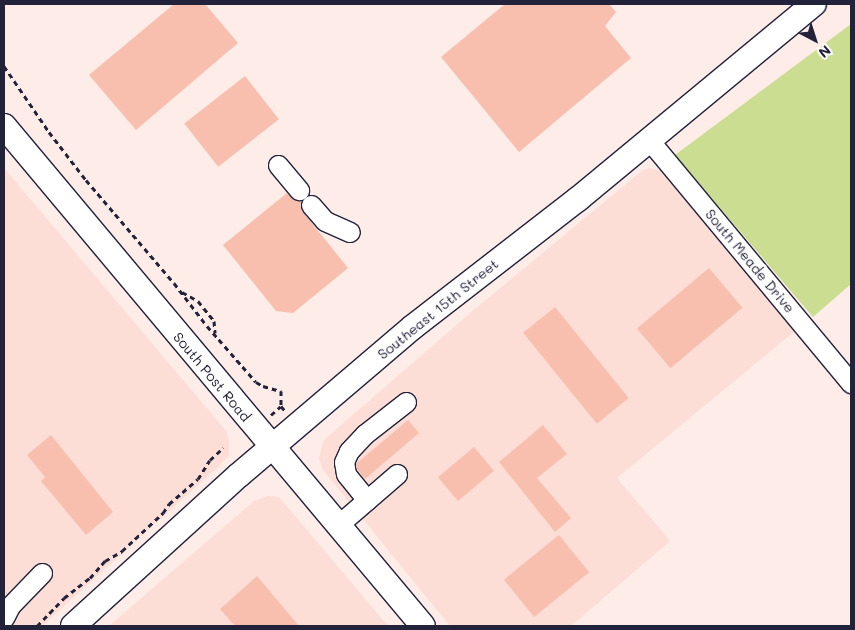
<!DOCTYPE html>
<html>
<head>
<meta charset="utf-8">
<style>
  body { margin:0 }
  #map { position:relative; width:855px; height:630px; overflow:hidden; background:#fdece7; font-family:Mali,sans-serif }
  div>[style] { position:absolute }
  .built>* { inset:0; background:#fcded6 }
  .green>* { inset:0; background:#cbdd91 }
  .building>* { inset:0; background:#f8bfaf; transform-origin:0 0 }
  .path>* { height:3px; margin-top:-1.5px; transform-origin:0; background:repeating-linear-gradient(90deg,#22223b 0 5px,transparent 0 9px) }
  .roads { filter:drop-shadow(1px 0 #22223b) drop-shadow(-1px 0 #22223b) drop-shadow(0 1px #22223b) drop-shadow(0 -1px #22223b) }
  .minor>* { height:19px; margin:-9.5px; padding:0 9.5px; transform-origin:9.5px; border-radius:9.5px; background:#fff }
  .major>* { height:24px; margin:-12px; padding:0 12px; transform-origin:12px; border-radius:12px; background:#fff }
  span { translate:-50% -50%; white-space:nowrap; text-align:center; line-height:1.15; -webkit-text-stroke:5px #fff; paint-order:stroke }
  .street-label { font-size:14px; color:#22223b }
  .frame { position:absolute; inset:0; border:5px solid #22223b; pointer-events:none }
  .north { position:absolute; left:790px; top:15px; width:50px; height:50px; -webkit-text-stroke:4px #fff; paint-order:stroke; rotate:140deg; font-size:14px; font-weight:700; line-height:20px; text-align:center; color:#22223b }
  .north::after { content:''; display:block; margin:auto; width:18px; height:22px; background:#22223b; clip-path:polygon(50% 0,100% 100%,50% 72%,0 100%) }
</style>
</head>
<body>
<div id="map">
  <div class="built">
    <i style="clip-path:polygon(4px 168px,226px 431px,229px 440px,229px 455px,218px 467px,42px 626px,4px 626px)"></i>
    <i style="clip-path:polygon(650px 168px,665px 172px,796px 330px,617px 478px,670px 541px,571px 626px,450px 626px,323px 470px,319px 458px,324px 440px,475px 309px,643px 170px)"></i>
    <i style="clip-path:polygon(267px 496px,279px 497px,388px 626px,109px 626px,254px 501px)"></i>
  </div>
  <div class="green">
    <i style="clip-path:polygon(851px 24px,851px 284px,813px 317px,675px 155px)"></i>
  </div>
  <div class="building">
    <i style="clip-path:polygon(174px 4px,205px 4px,238px 43px,136px 130px,89px 75px)"></i>
    <i style="clip-path:polygon(505px 4px,609px 4px,616px 12px,605px 26px,631px 58px,519px 152px,441px 57px)"></i>
    <i style="left:245px;top:76px;width:55px;height:77px;rotate:52deg"></i>
    <i style="clip-path:polygon(287px 193px,295px 200px,301px 201px,303px 212px,348px 268px,293px 313px,276px 311px,223px 245px)"></i>
    <i style="left:709px;top:268px;width:52px;height:94px;rotate:50deg"></i>
    <i style="left:555px;top:307px;width:117px;height:41px;rotate:51deg"></i>
    <i style="clip-path:polygon(408px 420px,419px 433px,365px 479px,357px 469px,356px 464px)"></i>
    <i style="clip-path:polygon(543px 425px,567px 454px,537px 478px,571px 518px,555px 532px,499px 462px)"></i>
    <i style="clip-path:polygon(51px 435px,113px 512px,86px 535px,41px 481px,45px 477px,27px 455px)"></i>
    <i style="left:474px;top:447px;width:31px;height:47px;rotate:50deg"></i>
    <i style="left:559px;top:535px;width:48px;height:71px;rotate:51deg"></i>
    <i style="clip-path:polygon(257px 576px,299px 626px,235px 626px,220px 609px)"></i>
  </div>
  <div class="path">
    <i style="left:4px;top:66px;width:80px;rotate:55.7deg"></i>
    <i style="left:49px;top:132px;width:61px;rotate:52.4deg"></i>
    <i style="left:86px;top:180px;width:135px;rotate:49.5deg"></i>
    <i style="left:174px;top:283px;width:54px;rotate:52.5deg"></i>
    <i style="left:207px;top:326px;width:74px;rotate:48.8deg"></i>
    <i style="left:256px;top:382px;width:8px;rotate:30deg"></i>
    <i style="left:263px;top:386px;width:19px;rotate:16deg"></i>
    <i style="left:281px;top:391px;width:15px;rotate:90deg"></i>
    <i style="left:281px;top:406px;width:6px;rotate:51deg"></i>
    <i style="left:182px;top:292px;width:18px;rotate:29deg"></i>
    <i style="left:198px;top:301px;width:26px;rotate:51deg"></i>
    <i style="left:214px;top:321px;width:12px;rotate:85deg"></i>
    <i style="left:271px;top:415px;width:13px;rotate:-42deg"></i>
    <i style="left:37px;top:626px;width:39px;rotate:-46deg"></i>
    <i style="left:64px;top:598px;width:33px;rotate:-38deg"></i>
    <i style="left:90px;top:578px;width:23px;rotate:-49deg"></i>
    <i style="left:105px;top:561px;width:20px;rotate:-30deg"></i>
    <i style="left:122px;top:551px;width:56px;rotate:-42.8deg"></i>
    <i style="left:163px;top:513px;width:11px;rotate:-56deg"></i>
    <i style="left:169px;top:504px;width:38px;rotate:-41deg"></i>
    <i style="left:198px;top:479px;width:22px;rotate:-58deg"></i>
    <i style="left:210px;top:460px;width:18px;rotate:-43deg"></i>
  </div>
  <div class="roads">
    <div class="minor">
      <i style="left:649px;top:140px;width:316px;rotate:50.3deg"></i>
      <i style="left:278px;top:165px;width:33px;rotate:50deg"></i>
      <i style="left:311px;top:205px;width:21px;rotate:49deg"></i>
      <i style="left:325px;top:221px;width:27px;rotate:24deg"></i>
      <i style="left:367px;top:500px;width:33px;rotate:-129deg"></i>
      <i style="left:346px;top:474px;width:12px;rotate:-99deg"></i>
      <i style="left:344px;top:462px;width:12px;rotate:-66deg"></i>
      <i style="left:349px;top:451px;width:23px;rotate:-47deg"></i>
      <i style="left:365px;top:434px;width:52px;rotate:-38deg"></i>
      <i style="left:338px;top:525px;width:78px;rotate:-40.8deg"></i>
      <i style="left:4px;top:618px;width:13px;rotate:-63deg"></i>
      <i style="left:10px;top:606px;width:46px;rotate:-45.9deg"></i>
    </div>
    <div class="major">
      <i style="left:4px;top:126px;width:652px;rotate:50.04deg"></i>
      <i style="left:73px;top:626px;width:224px;rotate:-42.3deg"></i>
      <i style="left:239px;top:475px;width:228px;rotate:-40.4deg"></i>
      <i style="left:413px;top:327px;width:209px;rotate:-37.8deg"></i>
      <i style="left:578px;top:199px;width:306px;rotate:-39.6deg"></i>
    </div>
  </div>
  <div class="street-label">
    <span style="left:750px;top:261px;rotate:50deg">South Meade Drive</span>
    <span style="left:438px;top:309px;rotate:-39deg">Southeast 15th Street</span>
    <span style="left:212px;top:377px;rotate:50deg">South Post Road</span>
  </div>
  <div class="frame"></div>
  <div class="north">N</div>
</div>
</body>
</html>
